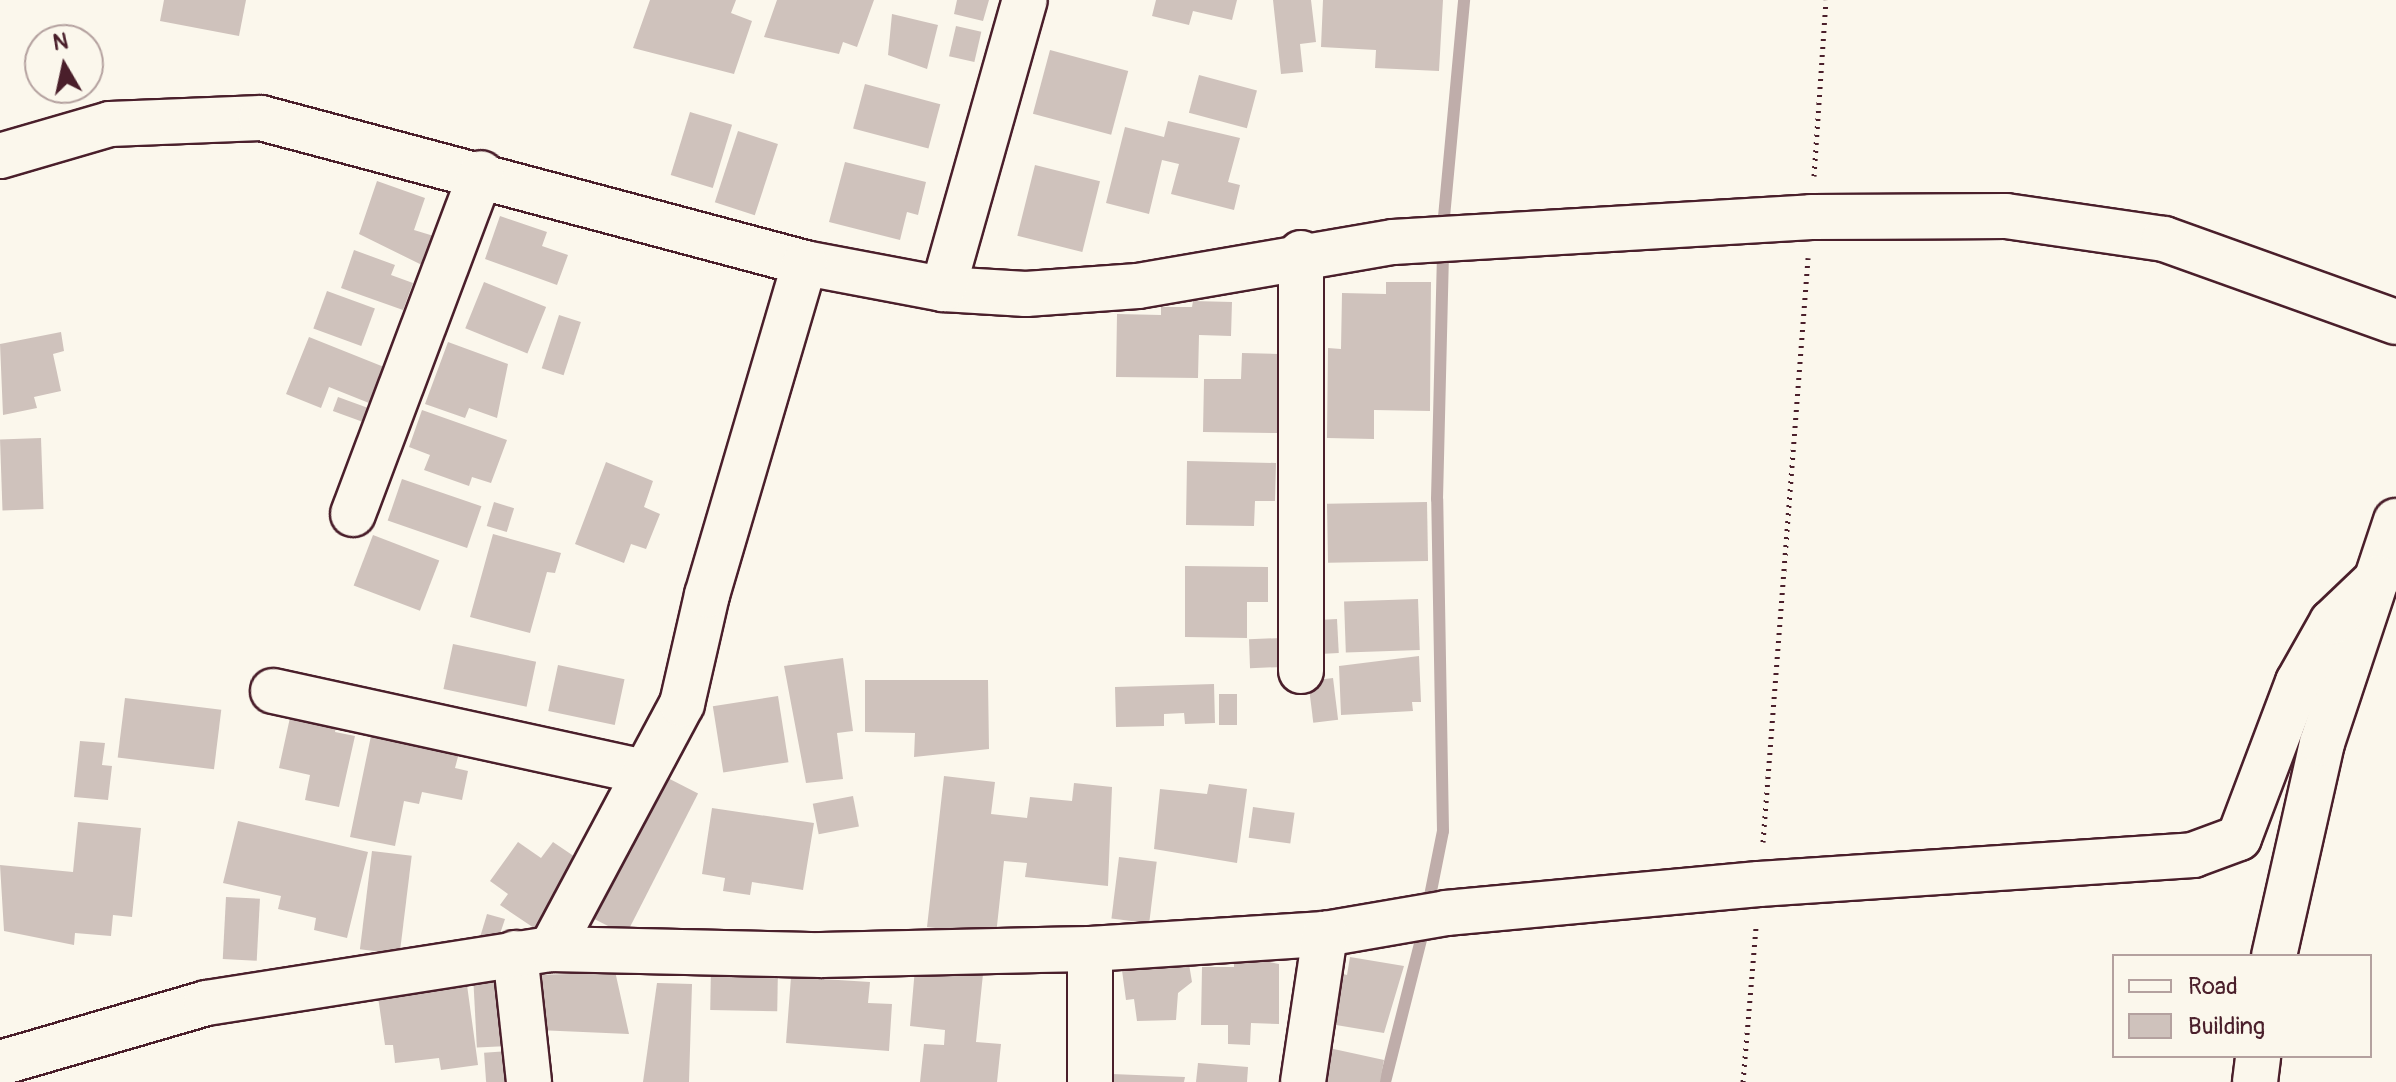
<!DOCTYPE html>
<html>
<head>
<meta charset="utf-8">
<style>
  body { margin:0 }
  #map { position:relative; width:2396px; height:1082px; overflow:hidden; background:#fbf7ec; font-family:Pangolin,sans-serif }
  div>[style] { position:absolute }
  .stream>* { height:12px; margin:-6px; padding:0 6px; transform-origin:6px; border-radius:6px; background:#bfadaa }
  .building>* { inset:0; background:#cfc2bc; transform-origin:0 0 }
  .path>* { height:5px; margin-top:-2.5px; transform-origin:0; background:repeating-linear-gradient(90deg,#4a1f2b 0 2px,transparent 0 8px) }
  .roads { filter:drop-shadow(2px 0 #4a1f2b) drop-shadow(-2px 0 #4a1f2b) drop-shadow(0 2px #4a1f2b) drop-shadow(0 -2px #4a1f2b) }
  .minor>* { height:44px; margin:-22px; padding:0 22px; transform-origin:22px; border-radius:22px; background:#fbf7ec }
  span { translate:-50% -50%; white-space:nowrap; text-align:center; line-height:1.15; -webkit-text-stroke:6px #fbf7ec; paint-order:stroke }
  .legend { position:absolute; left:2112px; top:954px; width:260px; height:104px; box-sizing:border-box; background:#fbf7ec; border:2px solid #b4a19f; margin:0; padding:10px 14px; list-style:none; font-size:24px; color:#4a1f2b }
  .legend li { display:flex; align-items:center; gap:16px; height:40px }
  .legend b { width:40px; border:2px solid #b4a19f }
  .north { position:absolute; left:24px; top:24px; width:80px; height:80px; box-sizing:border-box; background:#fbf7ec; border:2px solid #b4a19f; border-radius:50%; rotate:351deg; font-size:22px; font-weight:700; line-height:32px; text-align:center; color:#4a1f2b }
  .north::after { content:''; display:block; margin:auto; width:28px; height:36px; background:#4a1f2b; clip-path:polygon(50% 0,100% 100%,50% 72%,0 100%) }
</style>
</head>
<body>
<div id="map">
  <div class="stream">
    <i style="left:1428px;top:906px;width:76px;rotate:-78.7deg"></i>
    <i style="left:1443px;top:831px;width:332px;rotate:-91deg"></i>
    <i style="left:1437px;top:499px;width:282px;rotate:-88.6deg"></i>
    <i style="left:1444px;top:217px;width:218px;rotate:-84.7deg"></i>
    <i style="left:1385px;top:1082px;width:163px;rotate:-75.8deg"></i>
  </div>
  <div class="building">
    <i style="clip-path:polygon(164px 0,246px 0,239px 36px,160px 21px)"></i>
    <i style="clip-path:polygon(650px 0,736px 0,731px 13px,752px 21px,734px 74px,633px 48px)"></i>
    <i style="clip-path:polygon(777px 0,874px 0,857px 47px,843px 42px,839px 54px,764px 37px)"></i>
    <i style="clip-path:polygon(957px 0,989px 0,983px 21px,954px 14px)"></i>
    <i style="clip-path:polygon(1156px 0,1237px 0,1232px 20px,1193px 11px,1189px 25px,1152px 16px)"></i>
    <i style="clip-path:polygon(1273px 0,1311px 0,1316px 42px,1300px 44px,1303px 72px,1281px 74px)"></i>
    <i style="clip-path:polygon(1323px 0,1443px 0,1439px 71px,1375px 68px,1376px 50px,1321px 47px)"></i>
    <i style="clip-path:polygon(892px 14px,938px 25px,927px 69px,888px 55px)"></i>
    <i style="left:956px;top:26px;width:26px;height:31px;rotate:13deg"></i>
    <i style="left:1050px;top:50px;width:81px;height:66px;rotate:15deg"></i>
    <i style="left:1199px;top:75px;width:60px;height:39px;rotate:15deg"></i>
    <i style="left:865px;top:84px;width:78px;height:46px;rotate:15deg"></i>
    <i style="left:690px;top:112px;width:44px;height:66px;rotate:17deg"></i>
    <i style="clip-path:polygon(1168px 121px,1240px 138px,1228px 182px,1240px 185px,1234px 210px,1171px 194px,1179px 164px,1162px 160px,1149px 214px,1106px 203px,1125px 127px,1164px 137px)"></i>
    <i style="left:738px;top:131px;width:42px;height:75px;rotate:18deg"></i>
    <i style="clip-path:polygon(845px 162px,926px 182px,918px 215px,907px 212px,900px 240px,829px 222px)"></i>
    <i style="left:1035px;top:165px;width:67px;height:73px;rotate:14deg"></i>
    <i style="clip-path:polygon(377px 181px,425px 198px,414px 230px,437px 237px,426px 267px,359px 234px)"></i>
    <i style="clip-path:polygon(500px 216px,547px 232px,542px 246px,568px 255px,557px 285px,485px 259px)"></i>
    <i style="clip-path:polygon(354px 250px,395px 265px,391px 275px,413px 283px,403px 310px,341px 288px)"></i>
    <i style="left:484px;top:282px;width:67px;height:50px;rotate:22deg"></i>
    <i style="clip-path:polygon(1386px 282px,1431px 282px,1430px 411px,1374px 410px,1374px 439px,1327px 438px,1328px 348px,1341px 349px,1342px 293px,1386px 294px)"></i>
    <i style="left:327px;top:291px;width:51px;height:40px;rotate:20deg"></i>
    <i style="clip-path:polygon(1193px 301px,1232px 302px,1231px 336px,1199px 335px,1198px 378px,1116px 377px,1117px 314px,1161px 315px,1161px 307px,1192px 307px)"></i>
    <i style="left:559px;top:315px;width:23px;height:56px;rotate:18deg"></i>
    <i style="clip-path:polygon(61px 332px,64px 351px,53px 354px,61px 391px,34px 397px,37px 408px,3px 415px,0 344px)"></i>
    <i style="clip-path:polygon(309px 337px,384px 367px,369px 403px,329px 387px,321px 408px,286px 394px)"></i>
    <i style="clip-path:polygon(448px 342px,508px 364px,497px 418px,469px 408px,465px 418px,425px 404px)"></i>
    <i style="clip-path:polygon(1242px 353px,1279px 354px,1277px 433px,1203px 432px,1204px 379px,1241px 379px)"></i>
    <i style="left:338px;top:397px;width:35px;height:15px;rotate:20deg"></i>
    <i style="clip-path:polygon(422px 410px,507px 440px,491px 483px,472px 477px,469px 486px,424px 470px,430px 455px,409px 447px)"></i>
    <i style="left:41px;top:438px;width:71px;height:41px;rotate:88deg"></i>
    <i style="clip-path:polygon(1187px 461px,1276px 463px,1275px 501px,1255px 501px,1254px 526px,1186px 525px)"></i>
    <i style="clip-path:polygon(606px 462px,653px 481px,644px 507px,660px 514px,646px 549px,631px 544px,624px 563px,575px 544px)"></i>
    <i style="left:402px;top:479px;width:84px;height:44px;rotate:19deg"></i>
    <i style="left:494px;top:502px;width:21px;height:25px;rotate:17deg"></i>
    <i style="left:1427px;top:502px;width:59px;height:100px;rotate:89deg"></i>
    <i style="clip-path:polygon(493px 534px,561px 553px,555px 573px,547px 572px,530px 633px,470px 617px)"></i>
    <i style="left:373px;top:535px;width:71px;height:54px;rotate:21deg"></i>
    <i style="clip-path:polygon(1185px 566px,1268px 567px,1268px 602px,1247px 602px,1247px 638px,1185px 637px)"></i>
    <i style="left:1418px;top:599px;width:51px;height:74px;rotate:88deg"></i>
    <i style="left:1337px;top:619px;width:34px;height:19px;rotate:87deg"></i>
    <i style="left:1282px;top:638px;width:29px;height:33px;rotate:88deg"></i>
    <i style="left:453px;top:644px;width:85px;height:46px;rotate:12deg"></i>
    <i style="clip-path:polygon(1419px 656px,1421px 702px,1412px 702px,1413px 711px,1341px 715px,1339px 666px)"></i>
    <i style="clip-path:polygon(843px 658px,853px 731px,837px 733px,843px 779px,806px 783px,784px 666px)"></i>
    <i style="left:558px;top:665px;width:68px;height:47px;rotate:12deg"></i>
    <i style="left:1333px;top:678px;width:42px;height:25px;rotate:83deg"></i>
    <i style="clip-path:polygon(865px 680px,988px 680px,989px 749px,914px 757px,915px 733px,865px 732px)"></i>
    <i style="clip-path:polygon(1214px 684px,1215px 723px,1185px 724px,1184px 713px,1164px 714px,1164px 726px,1116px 727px,1115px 687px)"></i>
    <i style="left:1219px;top:694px;width:18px;height:31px"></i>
    <i style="left:778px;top:696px;width:67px;height:66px;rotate:81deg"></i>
    <i style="left:125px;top:698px;width:97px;height:60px;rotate:7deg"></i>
    <i style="clip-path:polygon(291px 713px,337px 722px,335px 732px,355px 736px,339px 807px,305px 800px,310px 775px,279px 768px)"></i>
    <i style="clip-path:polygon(372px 731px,460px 749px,455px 768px,468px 771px,462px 800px,422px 792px,419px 804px,404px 801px,395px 846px,350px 837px)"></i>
    <i style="clip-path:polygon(80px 741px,105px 743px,102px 765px,112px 766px,108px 800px,74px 797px)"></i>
    <i style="left:658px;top:773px;width:45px;height:159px;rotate:27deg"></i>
    <i style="clip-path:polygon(944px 776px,995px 782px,991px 814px,1027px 818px,1030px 797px,1072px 801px,1074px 783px,1112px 787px,1108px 886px,1025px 877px,1027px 863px,1004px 861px,996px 935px,927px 927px)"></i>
    <i style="clip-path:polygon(1209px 784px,1247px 789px,1237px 863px,1154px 849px,1160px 789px,1207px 794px)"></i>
    <i style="left:853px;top:796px;width:31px;height:41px;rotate:79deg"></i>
    <i style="left:1253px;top:807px;width:42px;height:31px;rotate:8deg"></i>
    <i style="clip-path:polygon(712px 808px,814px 823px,803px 890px,752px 882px,750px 895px,723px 891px,725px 878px,702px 874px)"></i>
    <i style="clip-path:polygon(238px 821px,368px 852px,347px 938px,314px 930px,316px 918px,278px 909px,281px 896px,223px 883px)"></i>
    <i style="clip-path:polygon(78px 822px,141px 828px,132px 917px,113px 915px,111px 936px,75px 933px,74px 945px,4px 931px,0 865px,73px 872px)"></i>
    <i style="clip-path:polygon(518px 842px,541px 858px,553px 842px,584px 863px,537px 930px,500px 905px,508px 894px,490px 881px)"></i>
    <i style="left:372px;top:851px;width:40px;height:99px;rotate:7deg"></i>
    <i style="left:1119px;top:857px;width:38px;height:62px;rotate:7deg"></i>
    <i style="left:226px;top:897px;width:34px;height:62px;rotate:3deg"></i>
    <i style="clip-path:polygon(487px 914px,505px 919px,497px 943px,478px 944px)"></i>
    <i style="clip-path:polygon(1234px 955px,1279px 964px,1279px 1024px,1251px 1023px,1250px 1045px,1228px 1044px,1228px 1025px,1201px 1025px,1202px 967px,1234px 967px)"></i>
    <i style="clip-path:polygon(1350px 957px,1404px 966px,1384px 1033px,1330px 1024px,1339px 973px,1347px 975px)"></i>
    <i style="clip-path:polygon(1153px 958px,1155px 968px,1188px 958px,1192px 982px,1178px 993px,1176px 1020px,1137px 1021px,1134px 999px,1126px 1000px,1121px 963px)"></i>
    <i style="clip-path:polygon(588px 964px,589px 973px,615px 971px,629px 1034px,537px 1030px,534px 975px,570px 974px,570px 965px)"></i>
    <i style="left:711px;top:966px;width:67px;height:44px;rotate:1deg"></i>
    <i style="clip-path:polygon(915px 968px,983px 974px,976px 1042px,1001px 1044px,997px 1082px,920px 1082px,924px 1044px,944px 1045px,945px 1030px,910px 1026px)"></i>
    <i style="left:505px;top:973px;width:73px;height:32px;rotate:87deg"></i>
    <i style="clip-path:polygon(791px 977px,870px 982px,868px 1003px,892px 1004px,889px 1051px,786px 1043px)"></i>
    <i style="clip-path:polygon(657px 983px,692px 984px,689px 1082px,643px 1082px)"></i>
    <i style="clip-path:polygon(467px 985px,478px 1065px,441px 1070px,439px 1058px,395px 1063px,393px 1045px,385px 1045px,378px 997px)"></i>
    <i style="clip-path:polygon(1329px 1048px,1384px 1060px,1380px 1082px,1322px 1082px)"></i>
    <i style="left:509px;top:1051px;width:31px;height:25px;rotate:86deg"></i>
    <i style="clip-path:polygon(1198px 1063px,1248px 1067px,1247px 1082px,1196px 1082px)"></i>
    <i style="clip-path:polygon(1112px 1074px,1185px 1077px,1184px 1082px,1112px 1082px)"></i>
  </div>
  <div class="path">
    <i style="left:1814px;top:176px;width:176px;rotate:-86.1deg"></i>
    <i style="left:1763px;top:842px;width:586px;rotate:-85.59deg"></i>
    <i style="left:1743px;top:1082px;width:155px;rotate:-85.2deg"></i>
  </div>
  <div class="roads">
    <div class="minor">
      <i style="left:0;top:156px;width:115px;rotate:-16.2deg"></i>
      <i style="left:110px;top:124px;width:151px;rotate:-2.3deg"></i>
      <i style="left:261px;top:118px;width:563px;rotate:14.92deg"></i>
      <i style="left:805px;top:263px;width:140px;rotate:10.7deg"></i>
      <i style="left:943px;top:289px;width:83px;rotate:3.4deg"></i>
      <i style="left:1026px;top:294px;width:112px;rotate:-4.1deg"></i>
      <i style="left:1138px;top:286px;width:259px;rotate:-9.8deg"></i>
      <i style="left:1393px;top:242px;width:419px;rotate:-3.4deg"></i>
      <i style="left:1811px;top:217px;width:195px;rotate:-0.3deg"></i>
      <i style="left:2006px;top:216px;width:160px;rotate:8.3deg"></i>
      <i style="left:2164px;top:239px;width:246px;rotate:19.7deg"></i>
      <i style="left:943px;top:289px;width:300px;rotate:-74.2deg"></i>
      <i style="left:353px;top:514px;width:364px;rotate:-69.4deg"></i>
      <i style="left:1301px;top:671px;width:418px;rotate:-90deg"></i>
      <i style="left:273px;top:691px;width:379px;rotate:12.3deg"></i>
      <i style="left:551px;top:949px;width:278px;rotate:-61.9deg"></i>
      <i style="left:682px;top:704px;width:112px;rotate:-77.1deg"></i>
      <i style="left:707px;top:595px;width:346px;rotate:-73.6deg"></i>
      <i style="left:515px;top:953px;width:130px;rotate:83.8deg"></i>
      <i style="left:2274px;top:956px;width:218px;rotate:-77.3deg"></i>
      <i style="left:2322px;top:743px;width:234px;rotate:-71.6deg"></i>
      <i style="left:0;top:1063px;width:215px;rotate:-16.2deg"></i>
      <i style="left:206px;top:1003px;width:349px;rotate:-8.9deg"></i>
      <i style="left:551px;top:949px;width:270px;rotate:1.3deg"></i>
      <i style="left:821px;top:955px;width:269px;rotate:-1.3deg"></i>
      <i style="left:1090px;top:949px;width:235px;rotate:-3.7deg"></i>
      <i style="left:1325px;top:934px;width:123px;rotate:-9.8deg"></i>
      <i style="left:1446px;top:913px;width:314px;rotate:-5.3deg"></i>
      <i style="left:1759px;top:884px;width:435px;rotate:-3.8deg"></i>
      <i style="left:2193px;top:855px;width:49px;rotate:-20.3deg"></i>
      <i style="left:2239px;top:838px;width:167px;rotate:-69.3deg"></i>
      <i style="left:2298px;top:682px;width:69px;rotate:-60.5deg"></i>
      <i style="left:2332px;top:622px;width:64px;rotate:-43.7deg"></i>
      <i style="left:1090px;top:1082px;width:133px;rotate:-90deg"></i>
      <i style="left:1303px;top:1082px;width:150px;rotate:-81.5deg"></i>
      <i style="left:2255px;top:1082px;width:26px;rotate:-83deg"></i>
    </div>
  </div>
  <ul class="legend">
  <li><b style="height:10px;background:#fbf7ec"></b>Road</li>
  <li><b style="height:22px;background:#cfc2bc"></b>Building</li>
  </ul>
  <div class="north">N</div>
</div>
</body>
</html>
